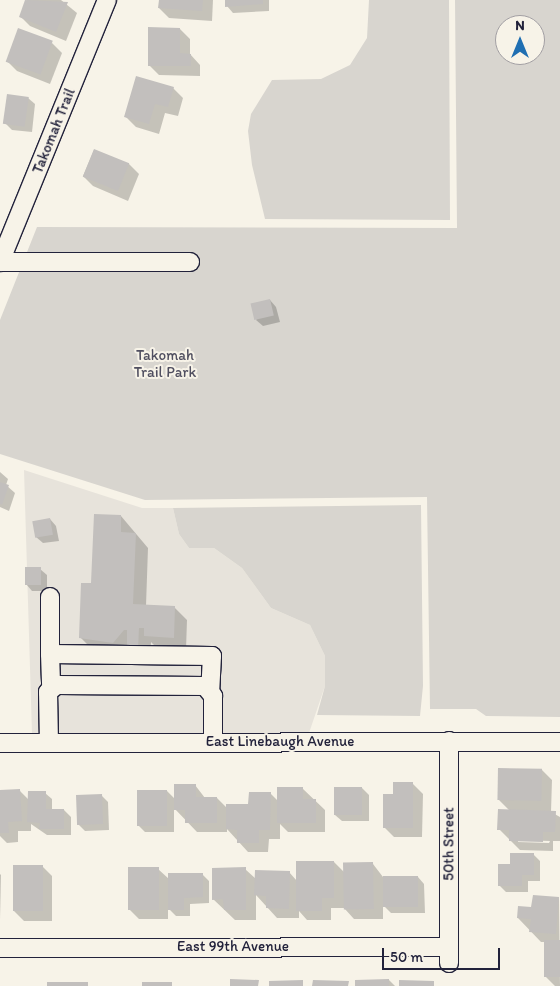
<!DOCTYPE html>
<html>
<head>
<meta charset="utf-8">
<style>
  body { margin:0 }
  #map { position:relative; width:560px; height:986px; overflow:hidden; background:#f7f3e8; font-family:Itim,sans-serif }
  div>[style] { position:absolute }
  .built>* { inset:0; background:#e7e3db }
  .green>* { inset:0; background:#d8d5cf }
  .shadow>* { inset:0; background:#0003 }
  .building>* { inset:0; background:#c2bfbd; transform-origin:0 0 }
  .roads { filter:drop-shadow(1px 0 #22223b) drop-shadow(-1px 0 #22223b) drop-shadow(0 1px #22223b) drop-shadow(0 -1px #22223b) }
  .minor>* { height:18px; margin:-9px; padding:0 9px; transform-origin:9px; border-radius:9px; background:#f7f3e8 }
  span { translate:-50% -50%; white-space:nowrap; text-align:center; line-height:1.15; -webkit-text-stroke:4px #f7f3e8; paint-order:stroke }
  .street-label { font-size:15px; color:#22223b }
  .park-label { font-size:15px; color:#504f60 }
  .north { position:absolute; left:495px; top:15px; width:50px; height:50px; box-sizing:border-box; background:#f7f3e8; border:1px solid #a29fa3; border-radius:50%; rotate:0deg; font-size:14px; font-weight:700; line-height:20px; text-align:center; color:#22223b }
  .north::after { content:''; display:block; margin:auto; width:18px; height:22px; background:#1f6fb2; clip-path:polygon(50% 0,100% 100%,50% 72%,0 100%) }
  .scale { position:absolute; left:382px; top:948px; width:118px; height:22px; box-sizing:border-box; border:2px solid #22223b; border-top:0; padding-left:6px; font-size:15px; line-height:18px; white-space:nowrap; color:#22223b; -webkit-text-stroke:4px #f7f3e8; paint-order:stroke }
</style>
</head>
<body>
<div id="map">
  <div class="built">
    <i style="clip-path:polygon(24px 470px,142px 508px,173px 508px,179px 534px,189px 548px,214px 548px,242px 568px,271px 608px,310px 625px,325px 656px,325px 686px,309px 733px,32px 734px)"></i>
  </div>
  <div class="green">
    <i style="clip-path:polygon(369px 0,449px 0,450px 220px,265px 219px,252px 165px,248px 131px,251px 114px,272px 80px,321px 79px,350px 65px,367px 38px)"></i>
    <i style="clip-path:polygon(evenodd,455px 0,560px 0,560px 717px,486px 716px,476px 709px,430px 709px,427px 497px,145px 500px,0 454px,0 320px,37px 227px,457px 228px,455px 0,505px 25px,535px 25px,535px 55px,505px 55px,505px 25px)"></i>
    <i style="clip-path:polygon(421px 505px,423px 686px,420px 716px,317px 715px,325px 686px,325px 656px,310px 625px,271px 608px,242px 568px,214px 548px,189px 548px,179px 534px,173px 508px)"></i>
  </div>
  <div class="shadow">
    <i style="clip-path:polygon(27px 0,61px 0,77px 13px,66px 41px,30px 26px,20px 16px)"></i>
    <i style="clip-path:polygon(160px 0,213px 0,212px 21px,169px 18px,159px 8px)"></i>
    <i style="clip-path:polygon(226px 0,269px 0,269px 11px,233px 13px,227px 6px)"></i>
    <i style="clip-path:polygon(180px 29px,190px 39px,190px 54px,200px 65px,200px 76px,159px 75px,149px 65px)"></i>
    <i style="clip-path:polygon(52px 43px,62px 53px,50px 84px,17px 71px,7px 61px)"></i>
    <i style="clip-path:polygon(173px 88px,183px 98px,178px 116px,165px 113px,159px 134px,136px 127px,126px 117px)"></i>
    <i style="clip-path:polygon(28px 98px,35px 104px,32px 132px,12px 130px,5px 123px)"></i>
    <i style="clip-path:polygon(94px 150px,129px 164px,139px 174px,128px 201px,93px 186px,83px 176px)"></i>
    <i style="clip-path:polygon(270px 300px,276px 307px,280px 322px,263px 326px,256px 320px)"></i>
    <i style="clip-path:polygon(0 472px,8px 479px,6px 485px,15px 493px,9px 511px,0 507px)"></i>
    <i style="clip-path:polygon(121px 516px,148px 548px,146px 606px,174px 607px,187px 620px,186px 650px,158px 649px,151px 642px,150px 663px,93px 650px,80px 637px,92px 584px)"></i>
    <i style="clip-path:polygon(50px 519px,56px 526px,59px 541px,43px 543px,36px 537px)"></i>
    <i style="clip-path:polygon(40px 569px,47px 575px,47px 591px,32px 591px,26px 584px)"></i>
    <i style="clip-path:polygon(evenodd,542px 770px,552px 780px,551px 812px,560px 817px,560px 841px,553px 841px,553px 851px,520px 850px,499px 829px,510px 811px,499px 800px,542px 770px,518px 840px,550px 841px,549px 843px,518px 842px,518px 840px)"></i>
    <i style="clip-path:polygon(413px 784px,423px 794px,422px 837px,394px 837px,384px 827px)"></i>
    <i style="clip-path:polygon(195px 785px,205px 798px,217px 798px,228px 809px,250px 806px,270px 793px,278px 801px,302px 788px,325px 810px,325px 832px,288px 832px,280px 824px,280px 839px,269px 839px,268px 852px,248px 852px,227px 829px,227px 832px,197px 832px,174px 808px,174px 832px,145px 832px,138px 825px,167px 791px,176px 800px)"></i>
    <i style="clip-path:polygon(362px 788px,369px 795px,369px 821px,342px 821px,335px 815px)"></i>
    <i style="clip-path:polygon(0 791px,20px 791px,29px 800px,45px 793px,52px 799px,52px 810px,64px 810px,71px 817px,71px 835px,47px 835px,31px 824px,31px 831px,18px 831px,18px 842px,7px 843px,0 836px)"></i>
    <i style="clip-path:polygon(101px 795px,108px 802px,109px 830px,85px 831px,78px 824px)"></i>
    <i style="clip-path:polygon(533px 854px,540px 861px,540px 881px,528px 881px,528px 892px,506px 892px,499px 885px,511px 865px)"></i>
    <i style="clip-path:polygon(334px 862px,344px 872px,373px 864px,383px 877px,418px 877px,424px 884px,425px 913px,391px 913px,383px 905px,383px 919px,354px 919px,344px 908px,331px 908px,331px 920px,307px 920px,299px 911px,299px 918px,277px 918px,256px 895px,256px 920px,235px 920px,213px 899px,245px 869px,256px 879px,289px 872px,297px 881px)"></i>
    <i style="clip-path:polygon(42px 866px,52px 876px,52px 921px,24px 921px,14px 911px)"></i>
    <i style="clip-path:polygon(158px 869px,169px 879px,202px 874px,209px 881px,209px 903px,190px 904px,190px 916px,176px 916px,168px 908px,168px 919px,139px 919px,129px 909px)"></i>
    <i style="clip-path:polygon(0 874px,1px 875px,0 920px)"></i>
    <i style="clip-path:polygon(559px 898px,560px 986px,555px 986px,545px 976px,545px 942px,541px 942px,518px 918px)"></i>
    <i style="clip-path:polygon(389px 980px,395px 986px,356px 986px)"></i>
  </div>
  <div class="building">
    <i style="clip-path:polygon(25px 0,68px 2px,56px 32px,19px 17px)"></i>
    <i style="clip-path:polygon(159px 0,203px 0,202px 11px,158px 8px)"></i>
    <i style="clip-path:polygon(225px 0,263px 0,263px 4px,225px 7px)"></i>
    <i style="clip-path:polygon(148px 27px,180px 28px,180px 53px,191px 54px,191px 66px,148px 66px)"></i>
    <i style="left:18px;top:28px;width:37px;height:36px;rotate:20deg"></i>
    <i style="clip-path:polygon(136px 76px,174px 87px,168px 107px,155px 104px,149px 124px,124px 117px)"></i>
    <i style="left:7px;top:94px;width:22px;height:30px;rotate:8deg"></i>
    <i style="left:94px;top:149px;width:38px;height:30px;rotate:22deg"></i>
    <i style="left:270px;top:299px;width:17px;height:20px;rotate:77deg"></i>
    <i style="clip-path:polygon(0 482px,9px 485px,2px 505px,0 504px)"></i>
    <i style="clip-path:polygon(94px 514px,121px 515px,121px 532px,136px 533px,133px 604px,175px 606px,174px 638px,144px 636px,144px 628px,139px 628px,138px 650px,127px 650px,127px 630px,124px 630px,113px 643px,79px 638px,81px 583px,91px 583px)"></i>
    <i style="left:50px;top:518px;width:17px;height:18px;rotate:80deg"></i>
    <i style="left:25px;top:567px;width:16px;height:18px"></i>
    <i style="left:498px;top:768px;width:44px;height:32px;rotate:1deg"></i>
    <i style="clip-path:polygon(393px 782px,413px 782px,413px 828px,383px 828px,383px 794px,393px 794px)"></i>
    <i style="clip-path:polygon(174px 784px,196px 784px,196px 797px,217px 797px,217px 823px,185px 823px,185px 810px,174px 810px)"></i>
    <i style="clip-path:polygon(277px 787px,303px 787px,303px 799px,316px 799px,316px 823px,277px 823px)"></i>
    <i style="left:334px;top:787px;width:28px;height:28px"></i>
    <i style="clip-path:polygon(20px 789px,22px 821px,8px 822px,9px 833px,0 833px,0 790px)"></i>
    <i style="left:137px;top:790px;width:30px;height:36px"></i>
    <i style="clip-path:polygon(28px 791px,46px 791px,46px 809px,64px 809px,64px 829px,39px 829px,40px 823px,27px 822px)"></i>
    <i style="clip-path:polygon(249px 792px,271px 792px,270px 830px,259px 830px,259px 843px,237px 843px,237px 830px,226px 829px,226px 804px,248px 804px)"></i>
    <i style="left:102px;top:794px;width:30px;height:26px;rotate:88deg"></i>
    <i style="clip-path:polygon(498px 809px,556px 811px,555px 832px,543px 832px,543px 842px,509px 841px,509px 830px,497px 830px)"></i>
    <i style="clip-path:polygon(510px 853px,534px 853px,534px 875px,522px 875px,522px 886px,498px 886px,498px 864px,510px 864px)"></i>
    <i style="clip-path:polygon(296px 861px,334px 861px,334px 898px,322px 898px,322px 911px,296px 911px)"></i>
    <i style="left:373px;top:862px;width:47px;height:30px;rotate:89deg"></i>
    <i style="left:13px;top:865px;width:30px;height:46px"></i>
    <i style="left:128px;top:867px;width:31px;height:43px"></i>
    <i style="clip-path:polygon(246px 867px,246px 910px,224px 910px,223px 899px,212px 900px,212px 868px)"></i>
    <i style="clip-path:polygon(255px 870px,290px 871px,289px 909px,266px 908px,266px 896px,254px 895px)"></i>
    <i style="clip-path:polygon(168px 873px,203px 873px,203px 897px,184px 898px,184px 910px,168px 910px)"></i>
    <i style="left:383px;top:876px;width:35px;height:31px"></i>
    <i style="clip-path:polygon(533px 895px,559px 897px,556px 934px,529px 932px,531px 919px,517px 918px,518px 906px,531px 907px)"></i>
    <i style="left:560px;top:940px;width:37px;height:16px;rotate:90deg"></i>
    <i style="clip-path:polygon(230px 979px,259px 980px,258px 986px,230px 986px)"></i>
    <i style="clip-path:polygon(389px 979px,389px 986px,355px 986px,355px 980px)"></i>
    <i style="clip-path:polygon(303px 980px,303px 986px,269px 986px,269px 981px)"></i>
    <i style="clip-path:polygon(313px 980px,349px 981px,348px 986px,312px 986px)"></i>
    <i style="clip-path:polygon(399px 980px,434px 981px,434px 986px,399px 986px)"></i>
    <i style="left:47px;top:982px;width:41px;height:4px"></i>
    <i style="left:142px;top:982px;width:30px;height:4px"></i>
  </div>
  <div class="roads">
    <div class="minor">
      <i style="left:0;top:262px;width:283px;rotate:-67.8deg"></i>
      <i style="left:0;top:262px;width:190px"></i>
      <i style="left:50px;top:597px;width:57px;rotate:90deg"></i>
      <i style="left:50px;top:654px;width:162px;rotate:0.7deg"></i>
      <i style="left:212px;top:656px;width:33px;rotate:93deg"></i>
      <i style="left:50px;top:654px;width:34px;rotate:88deg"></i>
      <i style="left:449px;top:741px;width:222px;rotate:90deg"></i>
      <i style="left:0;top:743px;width:560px;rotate:-0.1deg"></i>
      <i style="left:49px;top:743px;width:51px;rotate:-91.1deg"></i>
      <i style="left:48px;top:692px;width:11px;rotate:-38deg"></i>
      <i style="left:57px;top:685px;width:148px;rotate:0.4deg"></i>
      <i style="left:205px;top:686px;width:13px;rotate:51deg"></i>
      <i style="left:213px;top:696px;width:46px;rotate:90deg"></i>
      <i style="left:0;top:948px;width:449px;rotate:-0.1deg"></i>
    </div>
  </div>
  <div class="street-label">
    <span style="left:54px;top:131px;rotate:-68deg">Takomah Trail</span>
    <span style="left:280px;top:742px">East Linebaugh Avenue</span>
    <span style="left:449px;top:844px;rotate:-90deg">50th Street</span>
    <span style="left:233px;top:947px">East 99th Avenue</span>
  </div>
  <div class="park-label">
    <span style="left:165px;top:364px">Takomah<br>Trail Park</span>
  </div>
  <div class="north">N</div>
  <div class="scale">50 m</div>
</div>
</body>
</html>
